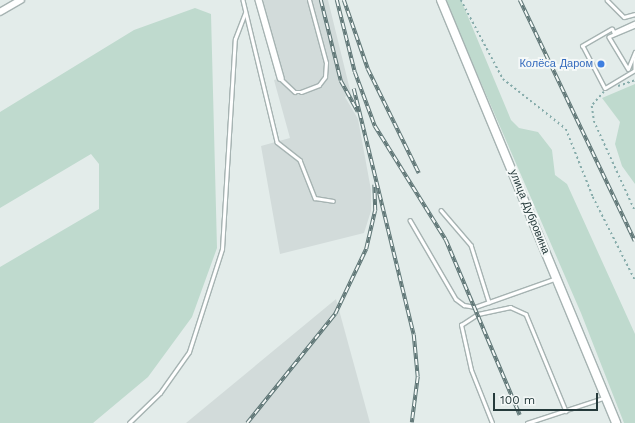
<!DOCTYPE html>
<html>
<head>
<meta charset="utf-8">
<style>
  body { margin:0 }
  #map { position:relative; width:635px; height:423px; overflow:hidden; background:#e3ecea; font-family:"Work Sans",sans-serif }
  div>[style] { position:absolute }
  .built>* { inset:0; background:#d2dbda }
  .green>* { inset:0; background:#bfdace }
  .path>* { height:1.5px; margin-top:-0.75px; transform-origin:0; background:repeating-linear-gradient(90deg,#87acab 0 2px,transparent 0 5px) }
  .roads { filter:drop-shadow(1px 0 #a6b3b2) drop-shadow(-1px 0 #a6b3b2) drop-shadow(0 1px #a6b3b2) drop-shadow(0 -1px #a6b3b2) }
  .lane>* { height:2.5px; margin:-1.25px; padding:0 1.25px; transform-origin:1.25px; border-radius:1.25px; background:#fff }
  .street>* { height:5.5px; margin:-2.75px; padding:0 2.75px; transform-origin:2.75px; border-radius:2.75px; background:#fff }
  .secondary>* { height:8px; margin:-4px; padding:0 4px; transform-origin:4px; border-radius:4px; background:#fff }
  .rail>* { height:3.5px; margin-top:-1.75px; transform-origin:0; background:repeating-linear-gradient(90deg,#f4f8f7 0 6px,#5f7676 0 12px); box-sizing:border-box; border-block:1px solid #5f7676 }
  .dots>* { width:11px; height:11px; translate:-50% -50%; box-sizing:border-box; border:2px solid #f4f8f7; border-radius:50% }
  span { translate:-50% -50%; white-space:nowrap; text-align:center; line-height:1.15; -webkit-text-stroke:4px #f4f8f7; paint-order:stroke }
  .shop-label { font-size:11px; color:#366cbe }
  .right { translate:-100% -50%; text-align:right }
  .street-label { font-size:11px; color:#253a3b }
  .scale { position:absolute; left:493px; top:393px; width:105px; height:18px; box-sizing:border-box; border:2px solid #253a3b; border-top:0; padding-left:5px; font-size:12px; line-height:14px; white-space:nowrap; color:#253a3b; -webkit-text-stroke:3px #f4f8f7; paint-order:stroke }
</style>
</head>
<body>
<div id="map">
  <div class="built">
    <i style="clip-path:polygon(262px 0,328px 0,351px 94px,345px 97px,358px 119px,371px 190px,371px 211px,364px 233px,280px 254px,261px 146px,290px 138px,274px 80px,284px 77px)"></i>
    <i style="clip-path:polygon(336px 299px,370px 423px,186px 423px)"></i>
  </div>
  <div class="green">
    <i style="clip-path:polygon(445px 0,461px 0,511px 120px,519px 128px,538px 132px,552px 150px,555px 175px,567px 184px,635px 334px,635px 423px,624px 423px,581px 313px)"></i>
    <i style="clip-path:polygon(195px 8px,211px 14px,217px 248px,192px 317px,148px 377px,93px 423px,0 423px,0 267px,99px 209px,99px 164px,91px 154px,0 208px,0 112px,134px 30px)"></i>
    <i style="clip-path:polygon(635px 84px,635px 184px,622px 166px,615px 144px,620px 122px,602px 98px)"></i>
  </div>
  <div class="path">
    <i style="left:461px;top:0;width:89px;rotate:62deg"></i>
    <i style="left:503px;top:79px;width:80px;rotate:38.4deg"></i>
    <i style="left:566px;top:129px;width:73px;rotate:68.3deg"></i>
    <i style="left:593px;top:197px;width:93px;rotate:63.2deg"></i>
    <i style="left:618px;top:86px;width:18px;rotate:-19deg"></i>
    <i style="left:604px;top:92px;width:18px;rotate:131deg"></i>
    <i style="left:592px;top:106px;width:15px;rotate:82deg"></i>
    <i style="left:594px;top:121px;width:99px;rotate:65.5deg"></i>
  </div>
  <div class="roads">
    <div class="lane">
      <i style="left:243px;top:0;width:146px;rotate:76.5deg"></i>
      <i style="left:277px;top:142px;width:29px;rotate:38deg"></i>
      <i style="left:300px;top:160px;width:41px;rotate:68.5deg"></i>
      <i style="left:315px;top:198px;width:18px;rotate:9deg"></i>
      <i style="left:607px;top:0;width:24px;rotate:45deg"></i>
      <i style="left:624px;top:17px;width:11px;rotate:-15deg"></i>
      <i style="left:635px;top:23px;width:23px;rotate:155deg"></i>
      <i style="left:614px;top:33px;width:4px;rotate:-117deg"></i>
      <i style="left:612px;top:29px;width:34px;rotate:150deg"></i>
      <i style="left:583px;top:46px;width:47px;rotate:62.4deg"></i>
      <i style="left:605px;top:88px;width:35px;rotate:-31deg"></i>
      <i style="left:635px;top:26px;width:28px;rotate:157deg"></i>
      <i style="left:609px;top:37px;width:37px;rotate:59deg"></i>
      <i style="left:628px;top:69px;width:18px;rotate:-68deg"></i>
      <i style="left:635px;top:59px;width:10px;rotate:90deg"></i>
      <i style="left:281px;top:79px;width:19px;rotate:43deg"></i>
      <i style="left:295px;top:92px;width:6px"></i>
      <i style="left:301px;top:92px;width:19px;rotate:-21deg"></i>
      <i style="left:319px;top:85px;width:10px;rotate:-53deg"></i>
      <i style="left:325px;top:77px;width:14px;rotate:-86deg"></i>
      <i style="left:326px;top:63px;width:65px;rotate:-105.1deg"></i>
      <i style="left:441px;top:210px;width:46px;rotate:49.4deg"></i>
      <i style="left:471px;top:245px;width:60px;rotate:72.5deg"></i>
      <i style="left:410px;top:220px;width:91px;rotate:59.8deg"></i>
      <i style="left:456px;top:299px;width:10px;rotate:37deg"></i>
      <i style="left:464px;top:305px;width:11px;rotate:10deg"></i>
      <i style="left:475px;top:307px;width:84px;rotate:-19.5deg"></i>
      <i style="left:129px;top:423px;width:43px;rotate:-44.1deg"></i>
      <i style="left:160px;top:393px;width:50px;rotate:-54.7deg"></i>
      <i style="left:189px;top:352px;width:108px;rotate:-72.2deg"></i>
      <i style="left:222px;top:249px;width:210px;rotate:-86.5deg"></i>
      <i style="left:235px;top:39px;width:28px;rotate:-69deg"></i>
      <i style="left:492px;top:423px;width:57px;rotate:-111.6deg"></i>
      <i style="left:471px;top:370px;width:46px;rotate:-102.5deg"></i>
      <i style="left:461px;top:325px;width:20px;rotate:-33deg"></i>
      <i style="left:478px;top:314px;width:33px;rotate:-12deg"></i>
      <i style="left:510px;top:307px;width:17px;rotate:24deg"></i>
      <i style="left:526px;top:314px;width:105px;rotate:67.6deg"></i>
      <i style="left:527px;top:423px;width:80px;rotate:-18.2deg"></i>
    </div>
    <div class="street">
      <i style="left:259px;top:0;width:81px;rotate:74.2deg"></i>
      <i style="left:0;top:12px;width:24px;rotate:-30deg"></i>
    </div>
    <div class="secondary">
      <i style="left:441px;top:0;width:458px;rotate:67.5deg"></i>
    </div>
  </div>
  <div class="rail">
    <i style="left:321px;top:0;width:83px;rotate:76.1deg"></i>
    <i style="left:341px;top:81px;width:35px;rotate:61deg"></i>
    <i style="left:337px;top:0;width:74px;rotate:76deg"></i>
    <i style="left:355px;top:72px;width:58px;rotate:69.7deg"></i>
    <i style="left:375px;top:126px;width:134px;rotate:58.1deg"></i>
    <i style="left:446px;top:240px;width:190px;rotate:67.1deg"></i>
    <i style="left:344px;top:0;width:73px;rotate:70.8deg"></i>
    <i style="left:368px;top:69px;width:116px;rotate:63.9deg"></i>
    <i style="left:520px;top:0;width:267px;rotate:64.5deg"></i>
    <i style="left:354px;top:89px;width:253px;rotate:76.3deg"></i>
    <i style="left:414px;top:335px;width:42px;rotate:84.6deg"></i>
    <i style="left:418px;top:377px;width:46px;rotate:97.4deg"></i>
    <i style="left:247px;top:423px;width:140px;rotate:-51.1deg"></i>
    <i style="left:335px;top:314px;width:72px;rotate:-64.5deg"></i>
    <i style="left:366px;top:249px;width:39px;rotate:-77deg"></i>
    <i style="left:375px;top:211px;width:26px;rotate:-92deg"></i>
  </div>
  <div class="dots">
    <i style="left:601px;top:64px;background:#3f7fe0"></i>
  </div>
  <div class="shop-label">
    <span class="right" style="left:593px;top:64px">Колёса Даром</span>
  </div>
  <div class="street-label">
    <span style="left:529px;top:212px;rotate:68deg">улица Дубровина</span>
  </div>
  <div class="scale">100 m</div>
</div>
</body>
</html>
